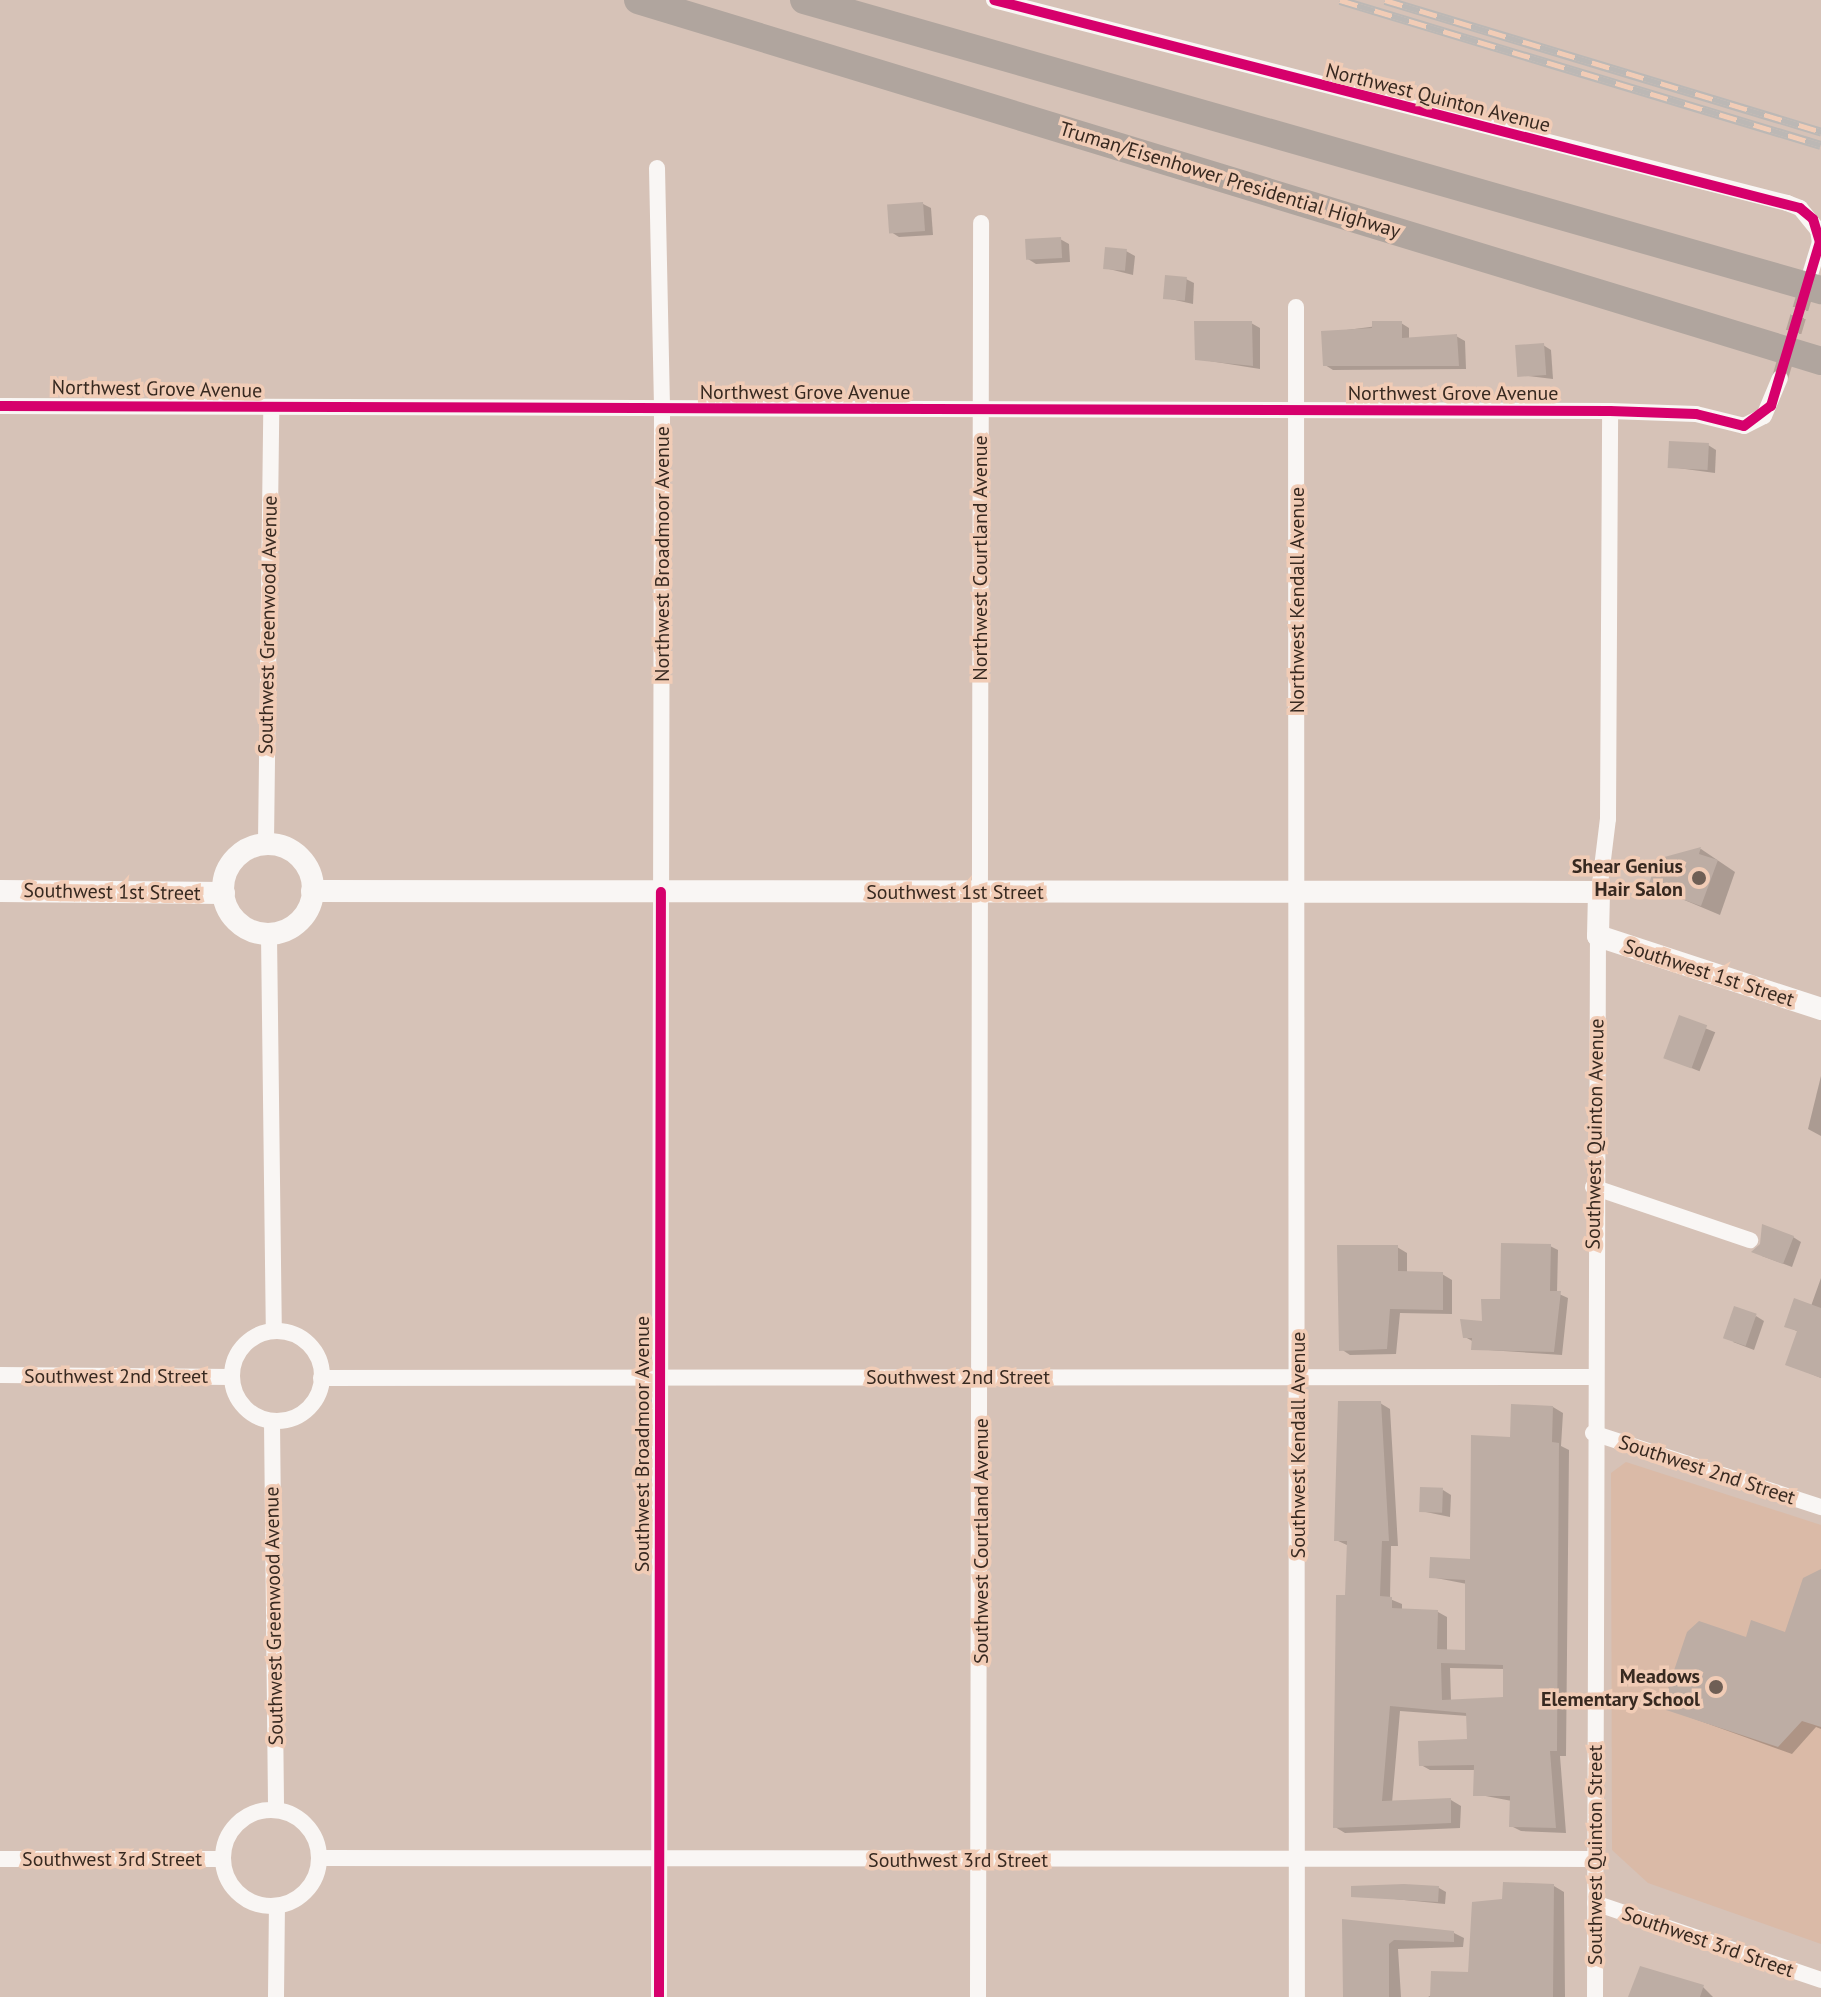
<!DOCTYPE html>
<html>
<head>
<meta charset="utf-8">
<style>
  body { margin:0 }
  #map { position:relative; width:1821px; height:1997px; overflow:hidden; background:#d6c2b7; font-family:"PT Sans",sans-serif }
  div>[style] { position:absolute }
  .built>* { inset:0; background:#dabaa7 }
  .shadow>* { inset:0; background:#0003; transform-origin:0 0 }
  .building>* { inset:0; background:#bdada4; transform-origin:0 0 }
  .street-tunnel>* { height:16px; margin-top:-8px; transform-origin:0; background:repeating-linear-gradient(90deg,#b6a399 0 16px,transparent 0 24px) }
  .street>* { height:16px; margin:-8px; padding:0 8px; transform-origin:8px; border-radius:8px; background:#f9f6f4 }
  .street>.ring { margin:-8px; padding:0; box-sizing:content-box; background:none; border:16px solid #f9f6f4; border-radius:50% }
  .secondary>* { height:22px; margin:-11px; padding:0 11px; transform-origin:11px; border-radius:11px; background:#f9f6f4 }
  .secondary>.ring { margin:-11px; padding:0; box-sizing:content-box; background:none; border:22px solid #f9f6f4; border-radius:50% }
  .highway>* { height:28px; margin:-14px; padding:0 14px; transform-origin:14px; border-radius:14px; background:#b0a59e }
  .rail>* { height:9px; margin-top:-4.5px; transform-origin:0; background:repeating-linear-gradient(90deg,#f1ccb6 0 18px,#bcb8b5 0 36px); box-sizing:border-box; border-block:2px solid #bcb8b5 }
  .cycleway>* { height:10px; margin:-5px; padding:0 5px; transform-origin:5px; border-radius:5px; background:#d6006c }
  .dots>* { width:22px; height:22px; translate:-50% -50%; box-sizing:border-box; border:4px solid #f1ccb6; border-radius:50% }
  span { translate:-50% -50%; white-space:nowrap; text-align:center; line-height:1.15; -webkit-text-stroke:7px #f1ccb6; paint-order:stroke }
  .street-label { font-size:20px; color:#372920 }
  .poi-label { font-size:20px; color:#372920; font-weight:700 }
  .right { translate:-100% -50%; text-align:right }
</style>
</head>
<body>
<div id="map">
  <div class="built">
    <i style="clip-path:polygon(1626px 1462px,1821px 1525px,1821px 1944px,1648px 1883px,1612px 1850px,1611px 1473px)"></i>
  </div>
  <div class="shadow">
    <i style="clip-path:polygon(923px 204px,931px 208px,933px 235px,899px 237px,891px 232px)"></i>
    <i style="clip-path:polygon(1060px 239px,1069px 244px,1070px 262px,1036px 264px,1028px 259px)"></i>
    <i style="clip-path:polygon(1126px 251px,1135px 256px,1133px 275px,1105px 268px)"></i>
    <i style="clip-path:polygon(1186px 279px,1194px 283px,1193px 304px,1166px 298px)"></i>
    <i style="clip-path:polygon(1251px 323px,1260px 328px,1260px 369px,1197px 359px)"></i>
    <i style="clip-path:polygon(1401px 323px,1409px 328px,1409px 339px,1456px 336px,1465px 341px,1466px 369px,1333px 370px,1325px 365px,1323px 333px)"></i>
    <i style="clip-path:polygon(1543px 345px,1551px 350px,1553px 379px,1519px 375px)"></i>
    <i style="clip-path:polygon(1708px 445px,1716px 450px,1715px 473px,1670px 467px)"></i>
    <i style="clip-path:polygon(1701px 849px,1735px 872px,1720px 915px,1651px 886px,1658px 861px)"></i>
    <i style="left:1680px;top:1018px;width:38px;height:42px;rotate:22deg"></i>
    <i style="clip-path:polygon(1821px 1076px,1821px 1136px,1808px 1129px)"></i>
    <i style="clip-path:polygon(1793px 1237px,1801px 1242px,1792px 1267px,1762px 1256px)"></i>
    <i style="clip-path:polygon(1550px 1246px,1558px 1250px,1557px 1293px,1568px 1298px,1562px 1355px,1473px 1349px,1474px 1342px,1465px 1337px,1484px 1323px)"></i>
    <i style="clip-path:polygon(1397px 1247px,1407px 1253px,1407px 1273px,1442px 1274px,1452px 1280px,1452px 1314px,1400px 1313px,1396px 1354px,1350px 1355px,1341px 1349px)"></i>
    <i style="clip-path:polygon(1821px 1278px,1821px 1378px,1787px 1364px,1799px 1332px,1786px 1326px,1811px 1306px)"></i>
    <i style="clip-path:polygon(1756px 1316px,1764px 1321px,1754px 1350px,1733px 1342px)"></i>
    <i style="clip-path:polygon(evenodd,1380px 1403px,1390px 1409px,1398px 1546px,1391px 1546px,1390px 1599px,1402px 1604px,1402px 1611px,1438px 1612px,1447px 1617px,1447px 1651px,1467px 1652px,1467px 1584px,1431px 1577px,1472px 1561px,1512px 1440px,1553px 1407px,1563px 1413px,1561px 1446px,1569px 1450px,1566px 1756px,1560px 1756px,1566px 1833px,1521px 1831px,1511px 1826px,1512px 1801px,1475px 1794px,1476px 1770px,1430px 1770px,1421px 1765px,1469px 1741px,1468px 1716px,1400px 1711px,1392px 1803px,1451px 1800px,1461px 1806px,1460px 1828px,1345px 1833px,1335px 1827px,1349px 1546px,1336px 1540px,1380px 1403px,1450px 1668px,1505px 1669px,1505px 1699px,1451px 1702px,1450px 1668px)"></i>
    <i style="clip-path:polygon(1443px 1490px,1451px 1495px,1450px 1517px,1421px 1511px)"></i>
    <i style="clip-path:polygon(1821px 1572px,1821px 1729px,1816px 1727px,1792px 1754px,1667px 1709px,1747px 1639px,1786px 1634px)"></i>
    <i style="clip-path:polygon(1554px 1886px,1564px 1892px,1565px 1997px,1428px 1997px,1470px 1974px,1504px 1901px)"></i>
    <i style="clip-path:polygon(1439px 1888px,1446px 1892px,1445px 1904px,1353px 1895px)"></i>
    <i style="clip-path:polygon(1344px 1921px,1454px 1933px,1464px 1938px,1463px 1947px,1398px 1949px,1401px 1997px,1344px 1997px)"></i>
    <i style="clip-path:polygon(1641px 1968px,1703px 1987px,1713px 1997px,1630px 1997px)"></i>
  </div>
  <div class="building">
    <i style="left:923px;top:202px;width:29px;height:36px;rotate:86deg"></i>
    <i style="left:1061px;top:237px;width:21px;height:36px;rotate:87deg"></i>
    <i style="left:1105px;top:247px;width:22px;height:22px;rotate:5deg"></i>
    <i style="left:1165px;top:275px;width:22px;height:24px;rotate:5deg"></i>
    <i style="clip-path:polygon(1194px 321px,1252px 321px,1253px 366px,1195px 360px)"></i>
    <i style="clip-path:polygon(1372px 321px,1402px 321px,1402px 338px,1457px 334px,1459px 366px,1323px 366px,1321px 331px,1372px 328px)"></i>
    <i style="left:1544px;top:343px;width:32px;height:29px;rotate:86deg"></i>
    <i style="left:1669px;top:441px;width:40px;height:27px;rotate:3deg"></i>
    <i style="clip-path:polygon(1701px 847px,1699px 854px,1718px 860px,1701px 906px,1648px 887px,1657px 859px)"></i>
    <i style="left:1679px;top:1015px;width:30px;height:46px;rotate:20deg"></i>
    <i style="clip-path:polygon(1762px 1224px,1794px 1236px,1783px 1264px,1751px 1252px,1760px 1244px)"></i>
    <i style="clip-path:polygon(1501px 1243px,1551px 1244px,1550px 1291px,1561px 1291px,1554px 1352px,1471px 1350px,1472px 1338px,1463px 1338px,1460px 1319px,1482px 1321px,1481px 1299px,1500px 1299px)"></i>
    <i style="clip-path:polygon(1337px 1245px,1398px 1245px,1398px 1271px,1443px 1272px,1443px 1310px,1390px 1309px,1387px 1349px,1339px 1351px)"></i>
    <i style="clip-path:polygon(1794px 1298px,1821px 1308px,1821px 1378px,1785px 1365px,1797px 1331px,1784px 1327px)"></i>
    <i style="left:1734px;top:1306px;width:24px;height:34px;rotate:19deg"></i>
    <i style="clip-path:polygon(evenodd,1338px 1401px,1381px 1401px,1389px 1541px,1382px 1541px,1380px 1596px,1392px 1597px,1392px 1608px,1438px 1610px,1437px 1649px,1465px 1650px,1465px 1580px,1429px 1578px,1430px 1557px,1470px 1559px,1471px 1435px,1510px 1437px,1511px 1404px,1553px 1406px,1552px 1442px,1559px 1443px,1557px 1751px,1550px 1751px,1556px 1828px,1509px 1827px,1510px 1796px,1473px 1796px,1474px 1765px,1419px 1766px,1418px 1741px,1467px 1739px,1466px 1713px,1390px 1706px,1382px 1801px,1451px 1798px,1451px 1823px,1333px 1828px,1336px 1595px,1345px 1595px,1347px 1541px,1334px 1541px,1338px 1401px,1441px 1663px,1503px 1665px,1503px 1697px,1442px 1700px,1441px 1663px)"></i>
    <i style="left:1420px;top:1487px;width:23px;height:25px;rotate:2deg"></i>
    <i style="clip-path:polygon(1821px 1569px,1821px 1727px,1802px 1721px,1778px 1747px,1666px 1710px,1663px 1703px,1687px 1632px,1699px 1621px,1746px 1637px,1751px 1620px,1785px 1632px,1803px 1578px)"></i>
    <i style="clip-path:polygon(1503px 1882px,1554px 1884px,1553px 1997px,1430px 1997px,1431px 1971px,1468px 1972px,1472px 1902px,1502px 1899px)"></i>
    <i style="clip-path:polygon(1404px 1884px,1439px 1886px,1438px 1902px,1351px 1897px,1351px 1886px)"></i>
    <i style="clip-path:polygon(1342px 1919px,1454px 1931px,1454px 1942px,1394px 1940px,1389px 1944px,1389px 1997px,1343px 1997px)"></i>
    <i style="clip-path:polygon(1640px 1966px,1704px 1985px,1700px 1997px,1628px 1997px)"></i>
  </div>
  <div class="street-tunnel">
    <i style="left:1780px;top:378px;width:102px;rotate:-73.5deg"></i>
  </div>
  <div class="street">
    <i style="left:994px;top:0;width:819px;rotate:14.36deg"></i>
    <i style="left:1787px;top:203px;width:14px;rotate:21deg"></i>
    <i style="left:1800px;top:208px;width:28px;rotate:51deg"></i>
    <i style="left:1818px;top:230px;width:12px;rotate:81deg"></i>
    <i style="left:1820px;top:242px;width:34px;rotate:107deg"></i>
    <i style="left:657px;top:168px;width:241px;rotate:88.8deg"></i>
    <i style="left:662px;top:409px;width:1588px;rotate:90.11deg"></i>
    <i style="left:1296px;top:307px;width:1690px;rotate:89.97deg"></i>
    <i style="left:0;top:406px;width:1610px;rotate:0.18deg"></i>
    <i style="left:1610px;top:411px;width:86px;rotate:2deg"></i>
    <i style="left:1696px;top:414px;width:49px;rotate:14deg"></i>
    <i style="left:1744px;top:426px;width:22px;rotate:-27deg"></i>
    <i style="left:1764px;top:416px;width:41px;rotate:-67.2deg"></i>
    <i style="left:266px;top:842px;width:434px;rotate:-89.3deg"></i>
    <i style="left:1599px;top:892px;width:74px;rotate:-83deg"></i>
    <i style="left:1608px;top:819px;width:408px;rotate:-89.7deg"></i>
    <i style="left:269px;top:935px;width:395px;rotate:89.3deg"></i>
    <i style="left:1593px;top:1187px;width:166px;rotate:18.7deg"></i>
    <i class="ring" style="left:232px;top:1331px;width:74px;height:74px"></i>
    <i style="left:0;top:1375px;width:232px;rotate:0.5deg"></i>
    <i style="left:321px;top:1378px;width:1273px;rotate:-0.05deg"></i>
    <i style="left:272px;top:1422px;width:387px;rotate:89.4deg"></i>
    <i style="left:1593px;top:1433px;width:240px;rotate:18deg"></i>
    <i class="ring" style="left:223px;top:1810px;width:80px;height:80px"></i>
    <i style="left:320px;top:1858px;width:1276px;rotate:0.04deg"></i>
    <i style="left:0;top:1859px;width:223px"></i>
    <i style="left:1595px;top:1903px;width:239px;rotate:18.8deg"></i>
    <i style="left:276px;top:1997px;width:90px;rotate:-89.4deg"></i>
    <i style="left:978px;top:1997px;width:1774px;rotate:-89.9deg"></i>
    <i style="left:1595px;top:1997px;width:1061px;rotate:-89.84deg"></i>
  </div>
  <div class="secondary">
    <i class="ring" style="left:223px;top:844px;width:68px;height:68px"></i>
    <i style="left:0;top:891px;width:224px;rotate:0.5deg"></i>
    <i style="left:312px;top:891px;width:1287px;rotate:0.04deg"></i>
    <i style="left:1599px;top:892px;width:44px;rotate:91.3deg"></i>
    <i style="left:1598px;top:936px;width:235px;rotate:18.1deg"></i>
  </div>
  <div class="highway">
    <i style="left:638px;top:0;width:1237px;rotate:16.97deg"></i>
    <i style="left:804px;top:0;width:1058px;rotate:15.92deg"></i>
  </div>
  <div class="rail">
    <i style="left:1340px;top:0;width:502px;rotate:16.78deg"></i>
    <i style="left:1385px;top:0;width:456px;rotate:16.8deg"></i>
  </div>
  <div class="cycleway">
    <i style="left:0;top:406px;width:1610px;rotate:0.18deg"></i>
    <i style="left:1610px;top:411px;width:86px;rotate:2deg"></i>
    <i style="left:1696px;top:414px;width:49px;rotate:14deg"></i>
    <i style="left:1744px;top:426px;width:34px;rotate:-37deg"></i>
    <i style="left:1771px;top:406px;width:171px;rotate:-73.4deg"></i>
    <i style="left:1820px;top:242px;width:24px;rotate:-107deg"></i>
    <i style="left:1813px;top:219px;width:17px;rotate:-140deg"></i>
    <i style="left:1800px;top:208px;width:832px;rotate:-165.53deg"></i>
    <i style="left:659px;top:1997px;width:1105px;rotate:-89.9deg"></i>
  </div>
  <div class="dots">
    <i style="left:1699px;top:878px;background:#6f5f55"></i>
    <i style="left:1716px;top:1687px;background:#6f5f55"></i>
  </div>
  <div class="street-label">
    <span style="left:1438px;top:98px;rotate:14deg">Northwest Quinton Avenue</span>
    <span style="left:1230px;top:180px;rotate:17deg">Truman/Eisenhower Presidential Highway</span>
    <span style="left:157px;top:389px;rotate:1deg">Northwest Grove Avenue</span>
    <span style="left:805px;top:392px">Northwest Grove Avenue</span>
    <span style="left:1453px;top:393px">Northwest Grove Avenue</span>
    <span style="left:662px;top:554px;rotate:-90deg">Northwest Broadmoor Avenue</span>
    <span style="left:980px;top:558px;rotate:-90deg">Northwest Courtland Avenue</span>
    <span style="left:1297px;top:600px;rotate:-90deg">Northwest Kendall Avenue</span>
    <span style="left:268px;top:625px;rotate:-89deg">Southwest Greenwood Avenue</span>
    <span style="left:112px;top:892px;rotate:1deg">Southwest 1st Street</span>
    <span style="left:955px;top:892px">Southwest 1st Street</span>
    <span style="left:1709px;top:973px;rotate:18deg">Southwest 1st Street</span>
    <span style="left:1595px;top:1134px;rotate:-89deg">Southwest Quinton Avenue</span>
    <span style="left:116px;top:1376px">Southwest 2nd Street</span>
    <span style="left:958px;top:1377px">Southwest 2nd Street</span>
    <span style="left:642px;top:1444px;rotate:-90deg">Southwest Broadmoor Avenue</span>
    <span style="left:1298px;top:1445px;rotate:-90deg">Southwest Kendall Avenue</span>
    <span style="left:1707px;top:1470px;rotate:18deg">Southwest 2nd Street</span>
    <span style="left:981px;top:1541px;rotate:-90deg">Southwest Courtland Avenue</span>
    <span style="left:274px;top:1616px;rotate:-91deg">Southwest Greenwood Avenue</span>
    <span style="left:1595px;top:1855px;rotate:-90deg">Southwest Quinton Street</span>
    <span style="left:112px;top:1859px">Southwest 3rd Street</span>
    <span style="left:958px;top:1860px">Southwest 3rd Street</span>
    <span style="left:1708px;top:1942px;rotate:19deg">Southwest 3rd Street</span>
  </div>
  <div class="poi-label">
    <span class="right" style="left:1683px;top:878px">Shear Genius<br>Hair Salon</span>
    <span class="right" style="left:1700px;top:1688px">Meadows<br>Elementary School</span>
  </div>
</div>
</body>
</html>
